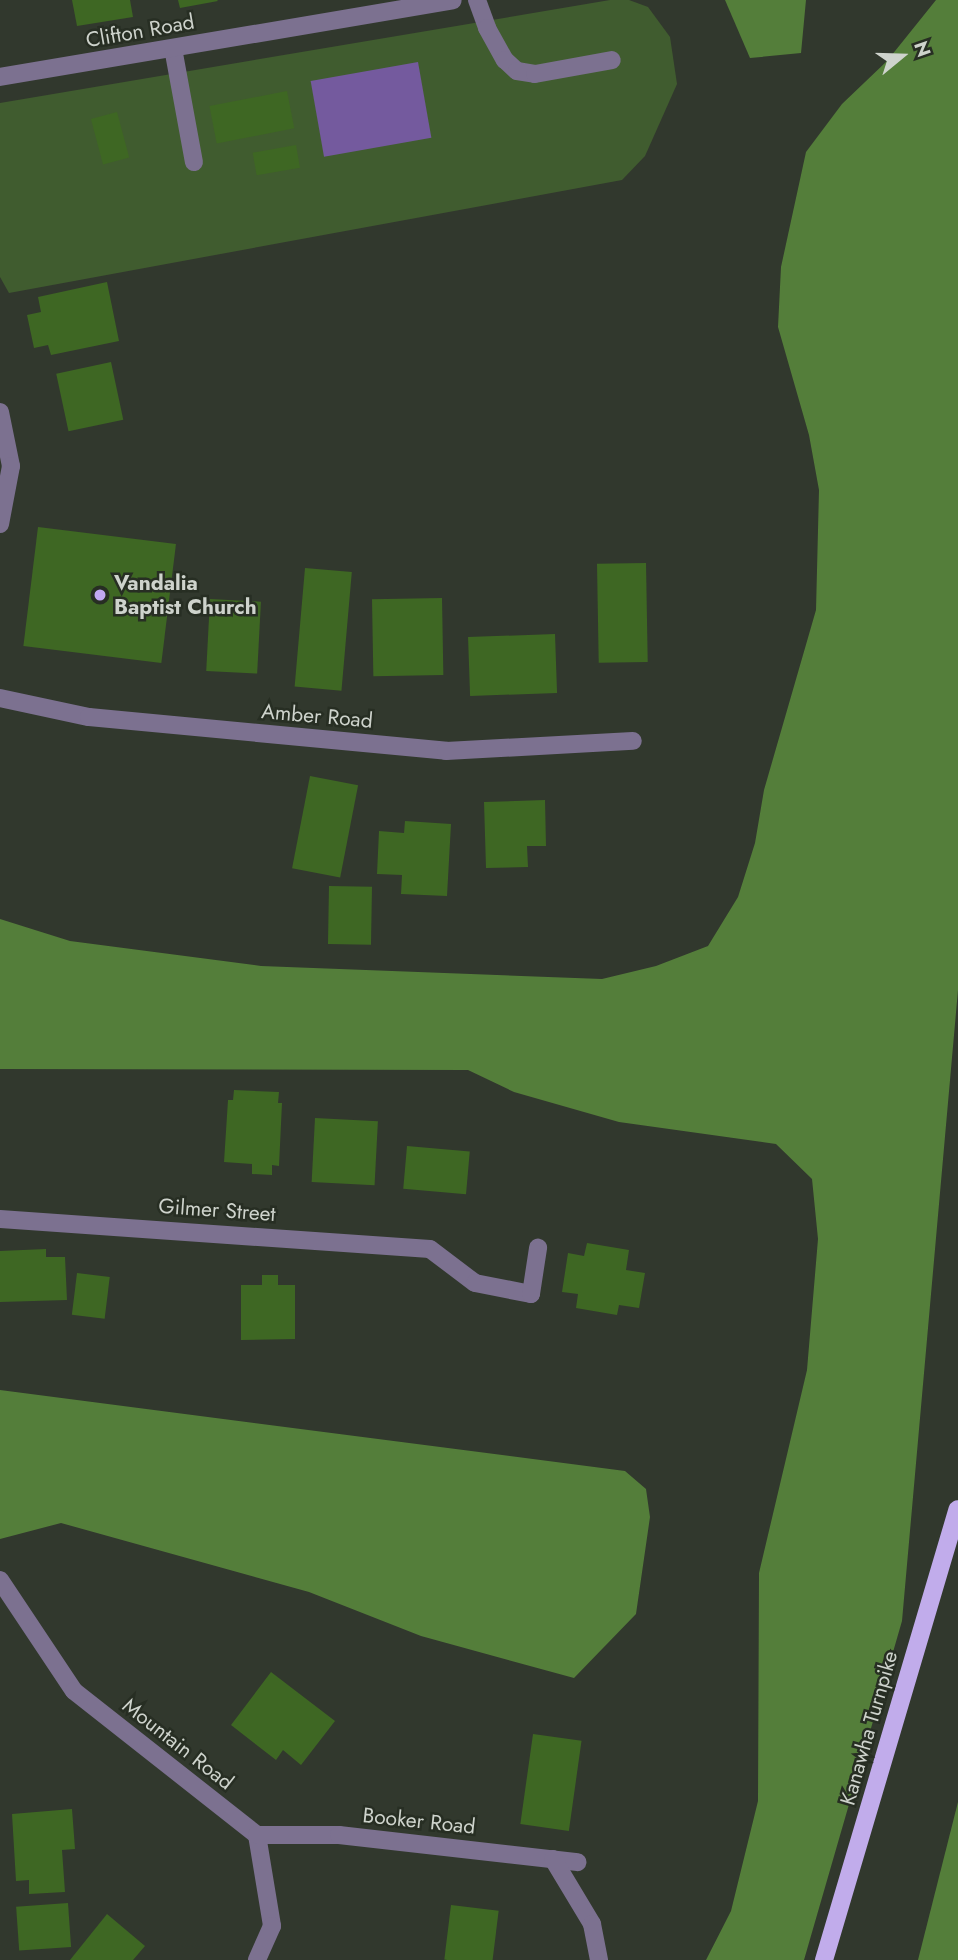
<!DOCTYPE html>
<html>
<head>
<meta charset="utf-8">
<style>
  body { margin:0 }
  #map { position:relative; width:958px; height:1960px; overflow:hidden; background:#31382d; font-family:Jost,sans-serif }
  div>[style] { position:absolute }
  .green>* { inset:0; background:#405c2f }
  .forest>* { inset:0; background:#547e3a }
  .water>* { inset:0; background:#745a9e; transform-origin:0 0 }
  .building>* { inset:0; background:#3e6723; transform-origin:0 0 }
  .minor>* { height:18px; margin:-9px; padding:0 9px; transform-origin:9px; border-radius:9px; background:#7c7190 }
  .major>* { height:18px; margin:-9px; padding:0 9px; transform-origin:9px; border-radius:9px; background:#c1aceb }
  .dots>* { width:19px; height:19px; translate:-50% -50%; box-sizing:border-box; border:4px solid #272e23; border-radius:50% }
  span { translate:-50% -50%; white-space:nowrap; text-align:center; line-height:1.15; -webkit-text-stroke:5px #272e23; paint-order:stroke }
  .street-label { font-size:21px; color:#ced3cc }
  .poi-label { font-size:21px; color:#ced3cc; font-weight:700 }
  .left { translate:0 -50%; text-align:left }
  .north { position:absolute; left:867px; top:21px; width:70px; height:70px; -webkit-text-stroke:5px #272e23; paint-order:stroke; rotate:71deg; font-size:19px; font-weight:700; line-height:28px; text-align:center; color:#ced3cc }
  .north::after { content:''; display:block; margin:auto; width:24px; height:32px; background:#ced3cc; clip-path:polygon(50% 0,100% 100%,50% 72%,0 100%) }
</style>
</head>
<body>
<div id="map">
  <div class="green">
    <i style="clip-path:polygon(610px 0,629px 0,648px 7px,670px 37px,677px 84px,645px 156px,622px 180px,9px 293px,0 277px,0 103px)"></i>
  </div>
  <div class="forest">
    <i style="clip-path:polygon(725px 0,806px 0,801px 53px,750px 58px)"></i>
    <i style="clip-path:polygon(936px 0,958px 0,958px 990px,902px 1621px,804px 1960px,706px 1960px,731px 1911px,758px 1801px,759px 1573px,807px 1370px,818px 1239px,812px 1179px,776px 1144px,619px 1122px,514px 1092px,468px 1070px,0 1069px,0 919px,70px 941px,261px 966px,602px 979px,656px 966px,708px 946px,738px 897px,755px 843px,764px 790px,816px 610px,819px 490px,809px 435px,778px 327px,781px 267px,806px 152px,842px 104px,887px 61px)"></i>
    <i style="clip-path:polygon(0 1390px,625px 1471px,646px 1489px,650px 1517px,636px 1614px,574px 1678px,421px 1636px,309px 1592px,61px 1523px,0 1539px)"></i>
    <i style="clip-path:polygon(958px 1802px,958px 1960px,918px 1960px)"></i>
  </div>
  <div class="water">
    <i style="left:418px;top:62px;width:77px;height:109px;rotate:80deg"></i>
  </div>
  <div class="building">
    <i style="clip-path:polygon(72px 0,130px 0,133px 17px,77px 26px)"></i>
    <i style="clip-path:polygon(178px 0,217px 0,218px 1px,180px 8px)"></i>
    <i style="left:287px;top:91px;width:38px;height:79px;rotate:79deg"></i>
    <i style="left:117px;top:112px;width:47px;height:27px;rotate:75deg"></i>
    <i style="left:296px;top:145px;width:23px;height:44px;rotate:80deg"></i>
    <i style="clip-path:polygon(107px 282px,119px 341px,51px 355px,48px 345px,34px 348px,27px 315px,41px 312px,38px 297px)"></i>
    <i style="left:111px;top:362px;width:59px;height:56px;rotate:78deg"></i>
    <i style="left:38px;top:527px;width:139px;height:120px;rotate:7deg"></i>
    <i style="left:646px;top:563px;width:99px;height:49px;rotate:89deg"></i>
    <i style="left:305px;top:568px;width:47px;height:119px;rotate:5deg"></i>
    <i style="left:442px;top:598px;width:77px;height:70px;rotate:89deg"></i>
    <i style="left:210px;top:599px;width:51px;height:72px;rotate:3deg"></i>
    <i style="left:555px;top:634px;width:59px;height:87px;rotate:88deg"></i>
    <i style="left:310px;top:776px;width:49px;height:94px;rotate:11deg"></i>
    <i style="clip-path:polygon(545px 800px,546px 846px,527px 846px,528px 867px,486px 868px,484px 802px)"></i>
    <i style="clip-path:polygon(405px 821px,451px 824px,447px 896px,401px 894px,402px 875px,377px 874px,379px 831px,404px 833px)"></i>
    <i style="left:329px;top:886px;width:43px;height:58px;rotate:1deg"></i>
    <i style="clip-path:polygon(234px 1090px,279px 1092px,278px 1103px,282px 1103px,279px 1166px,272px 1165px,272px 1175px,252px 1174px,252px 1164px,224px 1162px,228px 1100px,233px 1100px)"></i>
    <i style="left:315px;top:1118px;width:63px;height:64px;rotate:3deg"></i>
    <i style="left:407px;top:1146px;width:63px;height:43px;rotate:5deg"></i>
    <i style="clip-path:polygon(587px 1243px,629px 1250px,626px 1270px,645px 1273px,639px 1308px,619px 1305px,617px 1315px,576px 1308px,578px 1294px,562px 1292px,568px 1253px,584px 1256px)"></i>
    <i style="clip-path:polygon(46px 1249px,46px 1257px,65px 1257px,67px 1300px,0 1302px,0 1251px)"></i>
    <i style="left:77px;top:1273px;width:33px;height:42px;rotate:7deg"></i>
    <i style="clip-path:polygon(262px 1275px,278px 1275px,278px 1285px,295px 1285px,295px 1339px,241px 1340px,241px 1285px,262px 1285px)"></i>
    <i style="clip-path:polygon(271px 1672px,335px 1721px,301px 1765px,283px 1750px,276px 1760px,231px 1725px)"></i>
    <i style="left:533px;top:1734px;width:49px;height:91px;rotate:8deg"></i>
    <i style="clip-path:polygon(72px 1809px,75px 1849px,62px 1850px,65px 1892px,29px 1894px,29px 1880px,16px 1881px,12px 1814px)"></i>
    <i style="left:68px;top:1903px;width:44px;height:52px;rotate:86deg"></i>
    <i style="left:451px;top:1905px;width:48px;height:55px;rotate:7deg"></i>
    <i style="clip-path:polygon(107px 1914px,145px 1946px,133px 1960px,70px 1960px)"></i>
  </div>
  <div class="minor">
    <i style="left:477px;top:0;width:30px;rotate:70deg"></i>
    <i style="left:487px;top:28px;width:37px;rotate:61deg"></i>
    <i style="left:505px;top:60px;width:16px;rotate:43deg"></i>
    <i style="left:517px;top:71px;width:18px;rotate:9deg"></i>
    <i style="left:535px;top:74px;width:78px;rotate:-10.3deg"></i>
    <i style="left:173px;top:48px;width:116px;rotate:79.6deg"></i>
    <i style="left:0;top:77px;width:459px;rotate:-9.6deg"></i>
    <i style="left:0;top:412px;width:55px;rotate:78.5deg"></i>
    <i style="left:11px;top:466px;width:59px;rotate:100.7deg"></i>
    <i style="left:0;top:698px;width:91px;rotate:12.1deg"></i>
    <i style="left:89px;top:717px;width:359px;rotate:5.4deg"></i>
    <i style="left:446px;top:751px;width:187px;rotate:-3.1deg"></i>
    <i style="left:0;top:1219px;width:431px;rotate:4deg"></i>
    <i style="left:430px;top:1249px;width:56px;rotate:37.1deg"></i>
    <i style="left:475px;top:1283px;width:57px;rotate:11.1deg"></i>
    <i style="left:531px;top:1294px;width:47px;rotate:-81.3deg"></i>
    <i style="left:0;top:1580px;width:133px;rotate:56.3deg"></i>
    <i style="left:74px;top:1691px;width:233px;rotate:38.2deg"></i>
    <i style="left:257px;top:1835px;width:92px;rotate:80.6deg"></i>
    <i style="left:272px;top:1926px;width:37px;rotate:114deg"></i>
    <i style="left:257px;top:1835px;width:82px"></i>
    <i style="left:339px;top:1835px;width:240px;rotate:6.5deg"></i>
    <i style="left:553px;top:1859px;width:76px;rotate:59deg"></i>
    <i style="left:592px;top:1924px;width:37px;rotate:79deg"></i>
  </div>
  <div class="major">
    <i style="left:824px;top:1960px;width:470px;rotate:-73.5deg"></i>
  </div>
  <div class="dots">
    <i style="left:100px;top:595px;background:#c2a8f2"></i>
  </div>
  <div class="street-label">
    <span style="left:140px;top:31px;rotate:-10deg">Clifton Road</span>
    <span style="left:317px;top:716px;rotate:5deg">Amber Road</span>
    <span style="left:217px;top:1210px;rotate:4deg">Gilmer Street</span>
    <span style="left:869px;top:1728px;rotate:-74deg">Kanawha Turnpike</span>
    <span style="left:178px;top:1744px;rotate:38deg">Mountain Road</span>
    <span style="left:419px;top:1821px;rotate:6deg">Booker Road</span>
  </div>
  <div class="poi-label">
    <span class="left" style="left:114px;top:595px">Vandalia<br>Baptist Church</span>
  </div>
  <div class="north">N</div>
</div>
</body>
</html>
